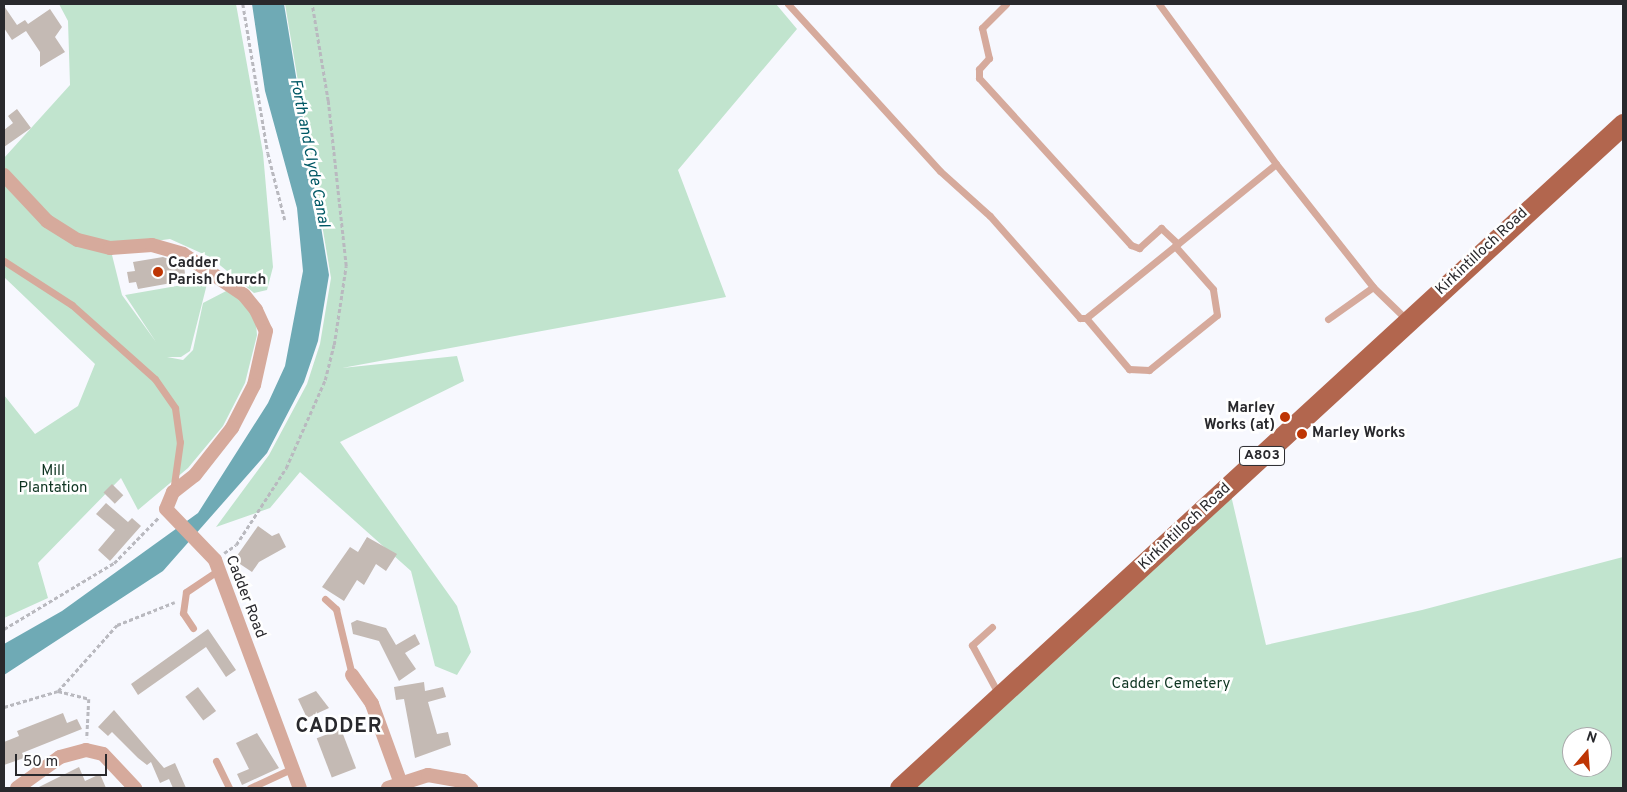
<!DOCTYPE html>
<html>
<head>
<meta charset="utf-8">
<style>
  body { margin:0 }
  #map { position:relative; width:1627px; height:792px; overflow:hidden; background:#f7f8fe; font-family:Overpass,sans-serif }
  div>[style] { position:absolute }
  .green>* { inset:0; background:#c1e4ce }
  .water>* { inset:0; background:#6faab5 }
  .building>* { inset:0; background:#c4bab4; transform-origin:0 0 }
  .path>* { height:2.5px; margin-top:-1.25px; transform-origin:0; background:repeating-linear-gradient(90deg,#b9b9bf 0 4px,transparent 0 6.5px) }
  .service>* { height:7px; margin:-3.5px; padding:0 3.5px; transform-origin:3.5px; border-radius:3.5px; background:#d6aa9c }
  .minor>* { height:14px; margin:-7px; padding:0 7px; transform-origin:7px; border-radius:7px; background:#d6aa9c }
  .primary>* { height:21px; margin:-10.5px; padding:0 10.5px; transform-origin:10.5px; border-radius:10.5px; background:#b2664e }
  .dots>* { width:14px; height:14px; translate:-50% -50%; box-sizing:border-box; border:2px solid #fff; border-radius:50% }
  span { translate:-50% -50%; white-space:nowrap; text-align:center; line-height:1.15; -webkit-text-stroke:5px #fff; paint-order:stroke }
  .shield-label span { padding:1px 4px; background:#fff; border:1px solid; border-radius:4px; -webkit-text-stroke-width:0 }
  .shield-label { font-size:14px; color:#29292d; font-weight:700 }
  .street-label { font-size:15px; color:#29292d }
  .poi-label { font-size:15px; color:#29292d; font-weight:700 }
  .left { translate:0 -50%; text-align:left }
  .right { translate:-100% -50%; text-align:right }
  .park-label { font-size:15px; color:#0f3522 }
  .water-label { font-size:16px; color:#005865; font-style:italic }
  .district-label { font-size:20px; color:#29292d; font-weight:700; letter-spacing:1px }
  .frame { position:absolute; inset:0; border:5px solid #29292d; pointer-events:none }
  .north { position:absolute; left:1562px; top:727px; width:50px; height:50px; box-sizing:border-box; background:#fff; border:1px solid #a9a9ab; border-radius:50%; rotate:18deg; font-size:14px; font-weight:700; line-height:20px; text-align:center; color:#29292d }
  .north::after { content:''; display:block; margin:auto; width:18px; height:22px; background:#be3504; clip-path:polygon(50% 0,100% 100%,50% 72%,0 100%) }
  .scale { position:absolute; left:15px; top:754px; width:92px; height:22px; box-sizing:border-box; border:2px solid #29292d; border-top:0; padding-left:6px; font-size:15px; line-height:18px; white-space:nowrap; color:#29292d; -webkit-text-stroke:4px #fff; paint-order:stroke }
</style>
</head>
<body>
<div id="map">
  <div class="green">
    <i style="clip-path:polygon(59px 4px,236px 4px,263px 153px,273px 267px,267px 290px,254px 293px,210px 257px,170px 239px,110px 247px,122px 295px,156px 342px,125px 295px,188px 284px,195px 274px,208px 280px,190px 351px,181px 357px,167px 357px,183px 360px,193px 350px,203px 303px,230px 289px,255px 311px,257px 335px,245px 383px,223px 426px,188px 468px,138px 510px,121px 478px,38px 563px,48px 598px,4px 618px,4px 395px,35px 434px,78px 406px,95px 364px,4px 277px,4px 158px,70px 85px,68px 21px)"></i>
    <i style="clip-path:polygon(285px 4px,776px 4px,797px 29px,678px 170px,726px 297px,342px 368px,457px 356px,464px 381px,340px 442px,457px 606px,471px 652px,457px 675px,435px 666px,411px 571px,300px 472px,270px 508px,216px 527px,269px 455px,307px 384px,320px 344px,331px 278px)"></i>
    <i style="clip-path:polygon(evenodd,1230px 491px,1266px 645px,1422px 610px,1623px 557px,1623px 788px,908px 788px,1230px 491px,1572px 737px,1602px 737px,1602px 767px,1572px 767px,1572px 737px)"></i>
  </div>
  <div class="water">
    <i style="clip-path:polygon(252px 4px,284px 4px,329px 275px,318px 341px,304px 382px,267px 453px,163px 571px,4px 675px,4px 644px,62px 611px,198px 513px,268px 403px,285px 366px,303px 271px,297px 208px,265px 91px)"></i>
  </div>
  <div class="building">
    <i style="clip-path:polygon(4px 6px,17px 25px,25px 20px,28px 24px,50px 9px,62px 27px,55px 37px,65px 52px,40px 67px,40px 52px,26px 31px,12px 40px,4px 28px)"></i>
    <i style="clip-path:polygon(17px 109px,31px 128px,4px 147px,4px 130px,13px 123px,8px 116px)"></i>
    <i style="clip-path:polygon(163px 257px,184px 265px,185px 274px,176px 275px,177px 282px,138px 289px,136px 282px,129px 283px,127px 272px,135px 271px,133px 262px)"></i>
    <i style="left:112px;top:484px;width:16px;height:12px;rotate:45deg"></i>
    <i style="clip-path:polygon(106px 503px,128px 522px,132px 518px,141px 526px,110px 561px,98px 550px,115px 530px,96px 514px)"></i>
    <i style="clip-path:polygon(258px 526px,272px 536px,279px 533px,286px 547px,259px 562px,252px 572px,234px 560px)"></i>
    <i style="clip-path:polygon(367px 537px,397px 554px,386px 571px,376px 564px,364px 585px,357px 580px,344px 601px,322px 587px,350px 547px,358px 552px)"></i>
    <i style="clip-path:polygon(357px 620px,386px 628px,396px 645px,415px 634px,420px 644px,405px 653px,416px 669px,399px 681px,379px 641px,353px 634px,351px 623px)"></i>
    <i style="clip-path:polygon(208px 629px,236px 670px,226px 677px,206px 647px,138px 695px,131px 684px)"></i>
    <i style="clip-path:polygon(424px 682px,425px 691px,443px 687px,446px 697px,428px 702px,437px 734px,448px 732px,451px 745px,415px 758px,404px 699px,396px 700px,394px 687px)"></i>
    <i style="left:198px;top:687px;width:30px;height:16px;rotate:53deg"></i>
    <i style="clip-path:polygon(316px 691px,329px 708px,307px 718px,298px 699px)"></i>
    <i style="clip-path:polygon(114px 710px,164px 768px,175px 763px,186px 788px,173px 788px,169px 779px,160px 783px,151px 762px,147px 765px,138px 758px,112px 732px,108px 736px,98px 727px)"></i>
    <i style="clip-path:polygon(63px 713px,67px 723px,77px 719px,82px 729px,22px 753px,24px 758px,4px 765px,4px 742px,19px 736px,17px 731px)"></i>
    <i style="left:341px;top:729px;width:42px;height:26px;rotate:69deg"></i>
    <i style="clip-path:polygon(257px 733px,279px 768px,242px 785px,237px 774px,249px 769px,236px 743px)"></i>
    <i style="clip-path:polygon(79px 767px,85px 781px,100px 774px,106px 788px,37px 788px)"></i>
  </div>
  <div class="path">
    <i style="left:243px;top:4px;width:151px;rotate:80.5deg"></i>
    <i style="left:268px;top:153px;width:69px;rotate:75.8deg"></i>
    <i style="left:224px;top:553px;width:14px;rotate:-34deg"></i>
    <i style="left:236px;top:545px;width:92px;rotate:-57deg"></i>
    <i style="left:286px;top:468px;width:96px;rotate:-66.1deg"></i>
    <i style="left:325px;top:380px;width:36px;rotate:-76deg"></i>
    <i style="left:334px;top:345px;width:80px;rotate:-81.4deg"></i>
    <i style="left:346px;top:266px;width:166px;rotate:-96.2deg"></i>
    <i style="left:328px;top:101px;width:98px;rotate:-99.4deg"></i>
    <i style="left:4px;top:629px;width:128px;rotate:-31deg"></i>
    <i style="left:114px;top:563px;width:63px;rotate:-45.6deg"></i>
    <i style="left:58px;top:691px;width:32px;rotate:14deg"></i>
    <i style="left:89px;top:699px;width:39px;rotate:93deg"></i>
    <i style="left:4px;top:707px;width:56px;rotate:-16.5deg"></i>
    <i style="left:58px;top:691px;width:89px;rotate:-48.2deg"></i>
    <i style="left:117px;top:625px;width:62px;rotate:-21.6deg"></i>
  </div>
  <div class="service">
    <i style="left:788px;top:4px;width:226px;rotate:47.7deg"></i>
    <i style="left:940px;top:171px;width:67px;rotate:42deg"></i>
    <i style="left:990px;top:216px;width:136px;rotate:48.6deg"></i>
    <i style="left:1080px;top:318px;width:6px"></i>
    <i style="left:1006px;top:4px;width:34px;rotate:135deg"></i>
    <i style="left:982px;top:28px;width:31px;rotate:77deg"></i>
    <i style="left:989px;top:58px;width:15px;rotate:132deg"></i>
    <i style="left:979px;top:69px;width:9px;rotate:90deg"></i>
    <i style="left:979px;top:78px;width:226px;rotate:47.7deg"></i>
    <i style="left:1131px;top:245px;width:9px;rotate:21deg"></i>
    <i style="left:1139px;top:248px;width:30px;rotate:-42deg"></i>
    <i style="left:1161px;top:228px;width:23px;rotate:43deg"></i>
    <i style="left:1159px;top:4px;width:198px;rotate:53.8deg"></i>
    <i style="left:1175px;top:246px;width:114px;rotate:141deg"></i>
    <i style="left:1086px;top:318px;width:67px;rotate:49.9deg"></i>
    <i style="left:1129px;top:369px;width:20px;rotate:3deg"></i>
    <i style="left:1149px;top:370px;width:87px;rotate:-39deg"></i>
    <i style="left:1217px;top:315px;width:26px;rotate:-99deg"></i>
    <i style="left:1213px;top:289px;width:57px;rotate:-131.5deg"></i>
    <i style="left:1175px;top:246px;width:130px;rotate:-39.1deg"></i>
    <i style="left:1276px;top:164px;width:157px;rotate:51.7deg"></i>
    <i style="left:1373px;top:287px;width:46px;rotate:44.1deg"></i>
    <i style="left:4px;top:261px;width:81px;rotate:32.9deg"></i>
    <i style="left:72px;top:305px;width:111px;rotate:41.7deg"></i>
    <i style="left:155px;top:379px;width:35px;rotate:55deg"></i>
    <i style="left:175px;top:408px;width:34px;rotate:82deg"></i>
    <i style="left:180px;top:442px;width:50px;rotate:98deg"></i>
    <i style="left:1328px;top:319px;width:55px;rotate:-35.4deg"></i>
    <i style="left:325px;top:599px;width:15px;rotate:42deg"></i>
    <i style="left:336px;top:609px;width:68px;rotate:76.4deg"></i>
    <i style="left:992px;top:627px;width:27px;rotate:138deg"></i>
    <i style="left:972px;top:645px;width:57px;rotate:61.6deg"></i>
    <i style="left:193px;top:628px;width:18px;rotate:-124deg"></i>
    <i style="left:183px;top:613px;width:21px;rotate:-82deg"></i>
    <i style="left:186px;top:592px;width:37px;rotate:-34deg"></i>
    <i style="left:216px;top:761px;width:30px;rotate:64deg"></i>
    <i style="left:250px;top:788px;width:47px;rotate:-24.9deg"></i>
  </div>
  <div class="minor">
    <i style="left:4px;top:175px;width:63px;rotate:46.9deg"></i>
    <i style="left:47px;top:221px;width:36px;rotate:32deg"></i>
    <i style="left:78px;top:240px;width:33px;rotate:14deg"></i>
    <i style="left:110px;top:248px;width:42px;rotate:-4.1deg"></i>
    <i style="left:152px;top:245px;width:32px;rotate:16deg"></i>
    <i style="left:183px;top:254px;width:73px;rotate:33.9deg"></i>
    <i style="left:244px;top:295px;width:19px;rotate:51deg"></i>
    <i style="left:256px;top:310px;width:23px;rotate:65deg"></i>
    <i style="left:266px;top:331px;width:55px;rotate:102.5deg"></i>
    <i style="left:254px;top:385px;width:48px;rotate:117.1deg"></i>
    <i style="left:232px;top:428px;width:60px;rotate:128.2deg"></i>
    <i style="left:195px;top:475px;width:28px;rotate:142deg"></i>
    <i style="left:173px;top:492px;width:18px;rotate:112deg"></i>
    <i style="left:166px;top:509px;width:71px;rotate:46.1deg"></i>
    <i style="left:215px;top:560px;width:243px;rotate:69.6deg"></i>
    <i style="left:352px;top:675px;width:35px;rotate:55deg"></i>
    <i style="left:372px;top:704px;width:82px;rotate:70deg"></i>
    <i style="left:17px;top:788px;width:53px;rotate:-35.8deg"></i>
    <i style="left:60px;top:757px;width:27px;rotate:-15deg"></i>
    <i style="left:86px;top:750px;width:17px;rotate:13deg"></i>
    <i style="left:103px;top:754px;width:47px;rotate:46.7deg"></i>
    <i style="left:388px;top:788px;width:42px;rotate:-18deg"></i>
    <i style="left:428px;top:775px;width:36px;rotate:10deg"></i>
    <i style="left:463px;top:781px;width:11px;rotate:41deg"></i>
  </div>
  <div class="primary">
    <i style="left:900px;top:788px;width:982px;rotate:-42.56deg"></i>
  </div>
  <div class="dots">
    <i style="left:158px;top:272px;background:#be3504"></i>
    <i style="left:1285px;top:417px;background:#be3504"></i>
    <i style="left:1302px;top:434px;background:#be3504"></i>
  </div>
  <div class="shield-label">
    <span style="left:1262px;top:456px">A803</span>
  </div>
  <div class="street-label">
    <span style="left:1482px;top:252px;rotate:-43deg">Kirkintilloch Road</span>
    <span style="left:1185px;top:527px;rotate:-43deg">Kirkintilloch Road</span>
    <span style="left:245px;top:597px;rotate:69deg">Cadder Road</span>
  </div>
  <div class="poi-label">
    <span class="left" style="left:168px;top:272px">Cadder<br>Parish Church</span>
    <span class="right" style="left:1275px;top:417px">Marley<br>Works (at)</span>
    <span class="left" style="left:1312px;top:434px">Marley Works</span>
  </div>
  <div class="park-label">
    <span style="left:53px;top:480px">Mill<br>Plantation</span>
    <span style="left:1171px;top:685px">Cadder Cemetery</span>
  </div>
  <div class="water-label">
    <span style="left:309px;top:153px;rotate:79deg">Forth and Clyde Canal</span>
  </div>
  <div class="district-label">
    <span style="left:339px;top:727px">CADDER</span>
  </div>
  <div class="frame"></div>
  <div class="north">N</div>
  <div class="scale">50 m</div>
</div>
</body>
</html>
